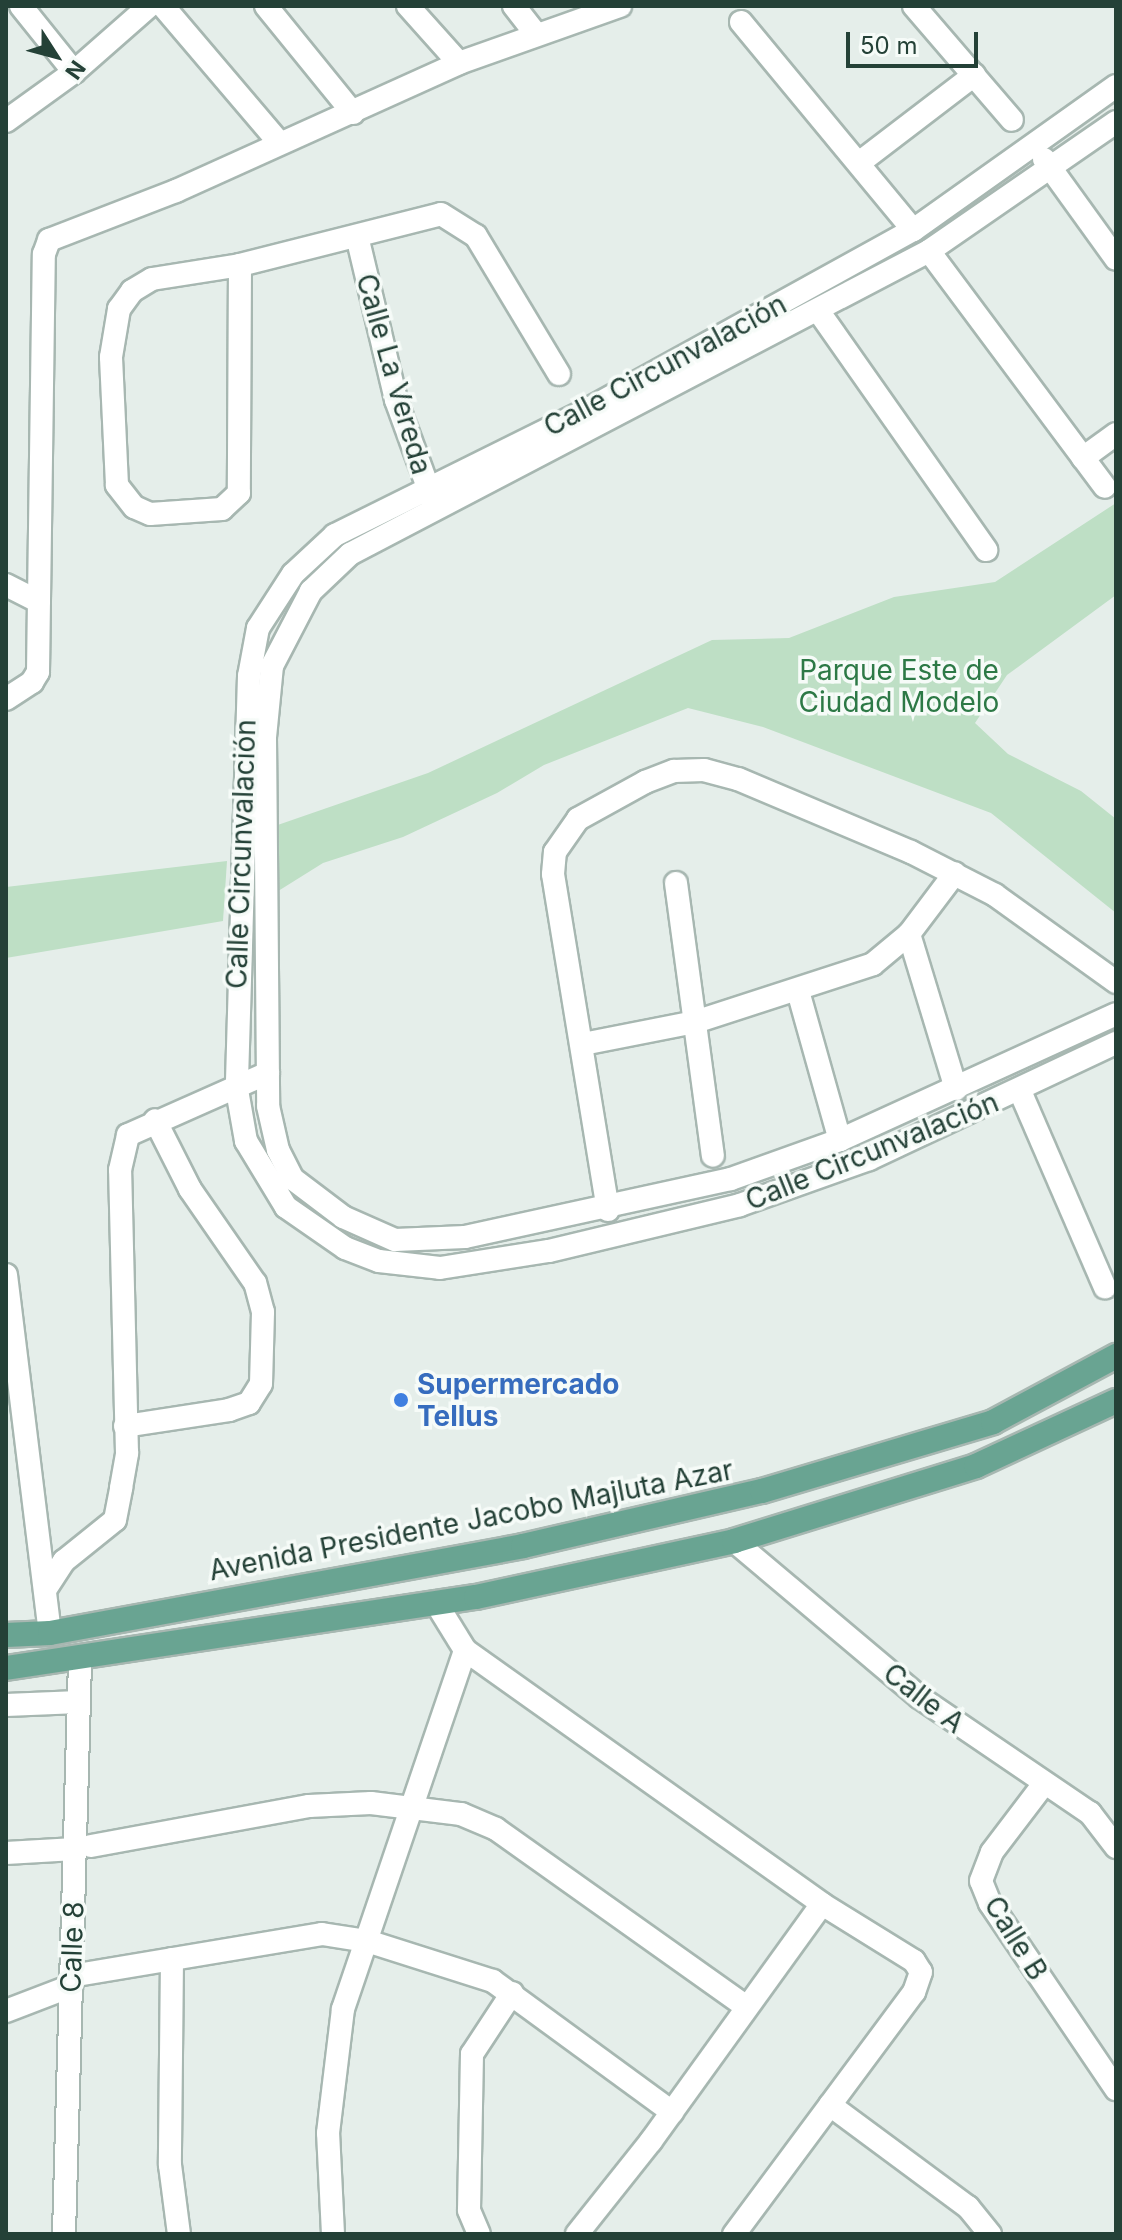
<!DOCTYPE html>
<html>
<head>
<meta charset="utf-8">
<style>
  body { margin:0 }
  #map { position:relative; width:1122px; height:2240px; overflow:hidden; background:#e5eeea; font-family:Inter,sans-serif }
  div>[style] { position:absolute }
  .green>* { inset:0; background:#bedfc5 }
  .roads { filter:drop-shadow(2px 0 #a7b7b1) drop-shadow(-2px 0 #a7b7b1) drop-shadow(0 2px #a7b7b1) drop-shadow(0 -2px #a7b7b1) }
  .minor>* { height:22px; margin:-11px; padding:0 11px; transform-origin:11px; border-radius:11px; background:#fff }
  .primary>* { height:24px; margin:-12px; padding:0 12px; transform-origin:12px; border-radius:12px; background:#69a492 }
  .dots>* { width:22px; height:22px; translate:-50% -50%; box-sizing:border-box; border:4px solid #f6fbf8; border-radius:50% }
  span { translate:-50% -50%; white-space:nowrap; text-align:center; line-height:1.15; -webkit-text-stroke:7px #f6fbf8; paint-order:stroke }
  .street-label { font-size:28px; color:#244137 }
  .park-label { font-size:28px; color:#2d7946 }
  .shop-label { font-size:28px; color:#366cbe; font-weight:700 }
  .left { translate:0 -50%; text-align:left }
  .frame { position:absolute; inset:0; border:8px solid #244137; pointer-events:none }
  .north { position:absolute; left:16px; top:16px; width:80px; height:80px; -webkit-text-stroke:6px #f6fbf8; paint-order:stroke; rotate:126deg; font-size:22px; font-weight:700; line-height:32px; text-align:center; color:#244137 }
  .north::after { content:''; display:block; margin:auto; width:28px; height:36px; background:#244137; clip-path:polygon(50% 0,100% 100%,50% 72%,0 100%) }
  .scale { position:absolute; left:846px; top:32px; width:132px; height:36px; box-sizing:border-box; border:4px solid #244137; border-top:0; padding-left:10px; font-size:24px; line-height:28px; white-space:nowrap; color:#244137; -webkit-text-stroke:6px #f6fbf8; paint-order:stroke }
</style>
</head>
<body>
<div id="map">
  <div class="green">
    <i style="clip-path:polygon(1116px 503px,1116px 595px,1007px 675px,975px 723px,1008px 754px,1081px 791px,1116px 819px,1116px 913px,991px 813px,763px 727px,688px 708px,544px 765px,497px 793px,403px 837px,323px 863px,275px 893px,269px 828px,428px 773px,712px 640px,789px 638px,894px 597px,995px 582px)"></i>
    <i style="clip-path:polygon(227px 861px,223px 921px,6px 958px,6px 887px)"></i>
  </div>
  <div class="roads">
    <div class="minor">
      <i style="left:21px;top:6px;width:85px;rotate:51.2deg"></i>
      <i style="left:163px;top:6px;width:177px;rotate:49.6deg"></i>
      <i style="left:266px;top:6px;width:138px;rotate:50.9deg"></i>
      <i style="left:408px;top:6px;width:76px;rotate:48.2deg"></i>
      <i style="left:514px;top:6px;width:36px;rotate:52deg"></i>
      <i style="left:914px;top:6px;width:150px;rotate:49.3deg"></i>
      <i style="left:741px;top:22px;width:270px;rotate:50.4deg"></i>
      <i style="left:1116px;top:86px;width:249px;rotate:144.6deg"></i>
      <i style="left:913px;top:230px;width:370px;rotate:151.1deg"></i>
      <i style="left:589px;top:409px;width:284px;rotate:153.6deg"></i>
      <i style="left:335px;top:535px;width:57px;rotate:137.1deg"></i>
      <i style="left:293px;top:574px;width:64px;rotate:122.9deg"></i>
      <i style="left:258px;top:628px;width:49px;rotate:100.6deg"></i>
      <i style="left:249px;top:676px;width:414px;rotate:91.7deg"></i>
      <i style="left:237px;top:1090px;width:52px;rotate:80deg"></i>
      <i style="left:246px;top:1141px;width:77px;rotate:58.8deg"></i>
      <i style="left:286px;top:1207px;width:72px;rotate:34.8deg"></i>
      <i style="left:345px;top:1248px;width:36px;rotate:21deg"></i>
      <i style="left:379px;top:1261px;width:61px;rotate:6.5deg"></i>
      <i style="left:440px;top:1268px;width:110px;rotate:-8.9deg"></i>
      <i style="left:549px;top:1251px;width:196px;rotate:-13.5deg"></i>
      <i style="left:740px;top:1205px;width:137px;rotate:-19.6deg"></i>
      <i style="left:869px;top:1159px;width:273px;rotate:-25.2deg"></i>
      <i style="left:6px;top:121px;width:84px;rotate:-35.8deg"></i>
      <i style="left:74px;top:72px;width:100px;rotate:-41.3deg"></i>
      <i style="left:1116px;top:122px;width:227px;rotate:145.4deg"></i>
      <i style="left:929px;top:251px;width:653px;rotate:152.38deg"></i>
      <i style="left:350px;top:554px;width:54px;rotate:136.5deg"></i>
      <i style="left:311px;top:591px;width:85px;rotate:117.5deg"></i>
      <i style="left:272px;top:666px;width:72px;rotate:95.6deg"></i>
      <i style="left:265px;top:738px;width:368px;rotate:89.5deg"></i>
      <i style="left:268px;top:1106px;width:45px;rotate:77.2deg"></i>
      <i style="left:278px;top:1150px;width:33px;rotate:63deg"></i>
      <i style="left:293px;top:1179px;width:63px;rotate:37.2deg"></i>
      <i style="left:343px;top:1217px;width:57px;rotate:23.9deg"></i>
      <i style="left:395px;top:1240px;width:70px;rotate:-2.5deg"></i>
      <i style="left:465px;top:1237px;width:272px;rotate:-12.3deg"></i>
      <i style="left:731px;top:1179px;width:116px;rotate:-19.7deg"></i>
      <i style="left:840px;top:1140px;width:303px;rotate:-24.5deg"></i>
      <i style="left:1044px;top:159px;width:123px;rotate:54.2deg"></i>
      <i style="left:859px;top:163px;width:145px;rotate:-37.4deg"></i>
      <i style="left:357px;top:236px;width:169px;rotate:76.6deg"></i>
      <i style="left:396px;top:400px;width:108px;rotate:69.9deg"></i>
      <i style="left:929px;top:251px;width:294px;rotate:53.3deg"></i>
      <i style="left:240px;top:265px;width:228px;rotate:90.3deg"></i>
      <i style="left:239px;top:493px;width:23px;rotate:137deg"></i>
      <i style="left:222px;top:509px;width:72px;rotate:176deg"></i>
      <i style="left:150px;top:514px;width:17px;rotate:-156deg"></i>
      <i style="left:134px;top:507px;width:28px;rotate:-128deg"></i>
      <i style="left:117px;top:485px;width:128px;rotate:-92.7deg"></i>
      <i style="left:111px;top:357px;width:49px;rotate:-80.5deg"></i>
      <i style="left:119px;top:309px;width:22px;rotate:-54deg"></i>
      <i style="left:132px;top:291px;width:23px;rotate:-31deg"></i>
      <i style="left:152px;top:279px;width:89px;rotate:-9deg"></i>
      <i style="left:240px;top:265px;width:207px;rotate:-14.2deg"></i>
      <i style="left:441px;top:214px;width:41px;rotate:32.2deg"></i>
      <i style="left:476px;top:236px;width:161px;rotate:59deg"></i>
      <i style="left:819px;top:312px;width:291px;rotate:54.9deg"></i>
      <i style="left:1083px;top:458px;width:41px;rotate:-36deg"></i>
      <i style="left:6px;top:585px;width:37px;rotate:27deg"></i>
      <i style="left:6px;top:699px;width:31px;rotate:-33deg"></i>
      <i style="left:32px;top:682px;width:12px;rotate:-59deg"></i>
      <i style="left:38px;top:672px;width:418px;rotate:-89.2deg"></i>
      <i style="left:44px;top:254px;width:15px;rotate:-70deg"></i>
      <i style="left:49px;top:240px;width:136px;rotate:-21.1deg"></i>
      <i style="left:176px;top:191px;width:311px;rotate:-24.3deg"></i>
      <i style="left:459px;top:63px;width:171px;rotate:-19.5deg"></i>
      <i style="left:676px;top:883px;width:275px;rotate:82.3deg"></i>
      <i style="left:909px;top:934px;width:162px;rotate:73.1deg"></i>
      <i style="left:798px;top:991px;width:155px;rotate:74.3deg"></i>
      <i style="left:583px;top:1044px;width:114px;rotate:-11.1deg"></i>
      <i style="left:695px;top:1022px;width:187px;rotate:-18deg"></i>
      <i style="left:873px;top:964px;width:47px;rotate:-39.8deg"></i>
      <i style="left:909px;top:934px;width:76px;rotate:-53deg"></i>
      <i style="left:1020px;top:1091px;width:214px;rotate:66.6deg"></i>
      <i style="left:608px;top:1210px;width:340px;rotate:-99.3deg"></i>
      <i style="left:553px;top:874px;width:22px;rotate:-85deg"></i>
      <i style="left:555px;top:852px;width:40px;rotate:-55.1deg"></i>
      <i style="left:578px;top:819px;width:77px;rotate:-28.9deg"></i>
      <i style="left:645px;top:782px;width:31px;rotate:-21deg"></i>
      <i style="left:674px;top:771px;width:30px;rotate:-2deg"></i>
      <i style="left:704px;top:770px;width:35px;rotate:15deg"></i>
      <i style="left:738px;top:779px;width:188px;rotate:22.9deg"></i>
      <i style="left:911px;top:852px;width:94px;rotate:27.1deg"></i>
      <i style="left:995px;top:895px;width:149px;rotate:35.7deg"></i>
      <i style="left:6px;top:1275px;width:361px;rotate:83deg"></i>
      <i style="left:125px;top:1426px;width:105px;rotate:-8.7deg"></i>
      <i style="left:229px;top:1410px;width:21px;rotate:-19deg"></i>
      <i style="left:249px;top:1403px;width:22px;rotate:-58deg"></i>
      <i style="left:261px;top:1384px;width:72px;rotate:-88.4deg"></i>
      <i style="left:263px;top:1312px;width:30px;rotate:-105deg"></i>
      <i style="left:255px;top:1283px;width:114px;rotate:-124.7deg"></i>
      <i style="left:190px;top:1189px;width:77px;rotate:-116.9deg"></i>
      <i style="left:734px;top:1541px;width:242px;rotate:40.1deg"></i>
      <i style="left:919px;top:1697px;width:207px;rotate:34.2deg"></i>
      <i style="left:1090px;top:1813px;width:43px;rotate:52.6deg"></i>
      <i style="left:45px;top:1590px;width:35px;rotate:-57deg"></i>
      <i style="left:64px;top:1561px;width:65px;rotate:-38.8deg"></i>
      <i style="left:115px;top:1520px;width:33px;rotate:-79deg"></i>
      <i style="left:121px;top:1488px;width:36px;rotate:-80deg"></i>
      <i style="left:127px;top:1453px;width:283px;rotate:-91.4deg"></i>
      <i style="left:120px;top:1170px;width:36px;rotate:-77deg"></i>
      <i style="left:128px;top:1135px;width:153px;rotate:-23.9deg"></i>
      <i style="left:436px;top:1603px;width:55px;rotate:58.3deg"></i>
      <i style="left:465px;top:1650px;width:438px;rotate:35.4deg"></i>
      <i style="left:822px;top:1904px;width:108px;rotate:31.8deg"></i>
      <i style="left:914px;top:1961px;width:13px;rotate:58deg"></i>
      <i style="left:921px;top:1972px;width:21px;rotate:109deg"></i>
      <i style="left:914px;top:1992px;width:302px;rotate:126.6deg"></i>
      <i style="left:6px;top:1705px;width:73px;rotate:-2.4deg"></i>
      <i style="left:1043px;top:1785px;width:84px;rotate:127.3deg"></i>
      <i style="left:992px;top:1852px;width:31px;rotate:111deg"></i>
      <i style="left:981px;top:1881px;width:24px;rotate:68deg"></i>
      <i style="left:990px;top:1903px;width:225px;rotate:55.9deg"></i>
      <i style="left:91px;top:1846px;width:222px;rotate:-10.4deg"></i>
      <i style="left:309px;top:1806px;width:62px;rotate:-2.8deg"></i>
      <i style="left:371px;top:1803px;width:91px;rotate:7deg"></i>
      <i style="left:461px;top:1814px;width:38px;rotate:23deg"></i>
      <i style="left:496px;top:1829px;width:305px;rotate:35.4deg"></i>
      <i style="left:6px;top:1853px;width:69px;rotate:-3.3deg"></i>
      <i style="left:172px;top:1959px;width:206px;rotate:90.6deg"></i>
      <i style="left:170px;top:2165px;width:70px;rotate:82.6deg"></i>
      <i style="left:71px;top:1976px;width:254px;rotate:-9.5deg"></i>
      <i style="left:322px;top:1934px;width:46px;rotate:8.8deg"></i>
      <i style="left:367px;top:1941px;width:132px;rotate:17.6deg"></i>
      <i style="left:493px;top:1981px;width:222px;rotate:36.2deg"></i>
      <i style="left:6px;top:2011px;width:70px;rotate:-21deg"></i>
      <i style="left:830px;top:2105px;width:172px;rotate:36.5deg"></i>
      <i style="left:968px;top:2207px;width:35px;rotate:51deg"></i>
      <i style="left:64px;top:2234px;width:574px;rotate:-88.4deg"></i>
      <i style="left:333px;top:2234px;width:101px;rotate:-92.8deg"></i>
      <i style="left:328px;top:2133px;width:125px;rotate:-83.1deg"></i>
      <i style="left:343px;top:2009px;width:379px;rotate:-71.2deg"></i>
      <i style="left:479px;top:2234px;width:26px;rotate:-113deg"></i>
      <i style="left:469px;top:2210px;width:156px;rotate:-88.9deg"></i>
      <i style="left:472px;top:2054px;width:73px;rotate:-56.7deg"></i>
      <i style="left:577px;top:2234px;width:119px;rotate:-51.5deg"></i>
      <i style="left:651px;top:2141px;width:292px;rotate:-54.2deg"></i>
    </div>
    <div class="primary">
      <i style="left:6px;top:1635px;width:44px;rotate:-2.6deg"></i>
      <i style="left:50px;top:1633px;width:481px;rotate:-10.4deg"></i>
      <i style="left:523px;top:1546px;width:245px;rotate:-13deg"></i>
      <i style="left:762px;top:1491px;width:241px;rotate:-16.6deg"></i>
      <i style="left:993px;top:1422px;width:140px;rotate:-28.2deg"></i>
      <i style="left:6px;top:1668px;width:475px;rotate:-8.6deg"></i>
      <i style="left:476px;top:1597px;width:264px;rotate:-12.2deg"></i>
      <i style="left:734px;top:1541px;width:253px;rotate:-17.2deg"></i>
      <i style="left:976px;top:1466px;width:154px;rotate:-24.9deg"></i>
    </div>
  </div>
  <div class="dots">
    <i style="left:401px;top:1400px;background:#3f7fe0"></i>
  </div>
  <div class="street-label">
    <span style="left:665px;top:365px;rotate:-28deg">Calle Circunvalación</span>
    <span style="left:394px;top:374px;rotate:74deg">Calle La Vereda</span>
    <span style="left:241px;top:854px;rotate:-88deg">Calle Circunvalación</span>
    <span style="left:872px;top:1151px;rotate:-22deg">Calle Circunvalación</span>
    <span style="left:471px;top:1520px;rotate:-11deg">Avenida Presidente Jacobo Majluta Azar</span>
    <span style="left:924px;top:1698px;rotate:38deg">Calle A</span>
    <span style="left:1016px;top:1938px;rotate:58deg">Calle B</span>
    <span style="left:72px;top:1947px;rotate:-88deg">Calle 8</span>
  </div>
  <div class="park-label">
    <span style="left:899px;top:686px">Parque Este de<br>Ciudad Modelo</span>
  </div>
  <div class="shop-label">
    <span class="left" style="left:417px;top:1400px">Supermercado<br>Tellus</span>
  </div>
  <div class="frame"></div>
  <div class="north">N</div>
  <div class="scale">50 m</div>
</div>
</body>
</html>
